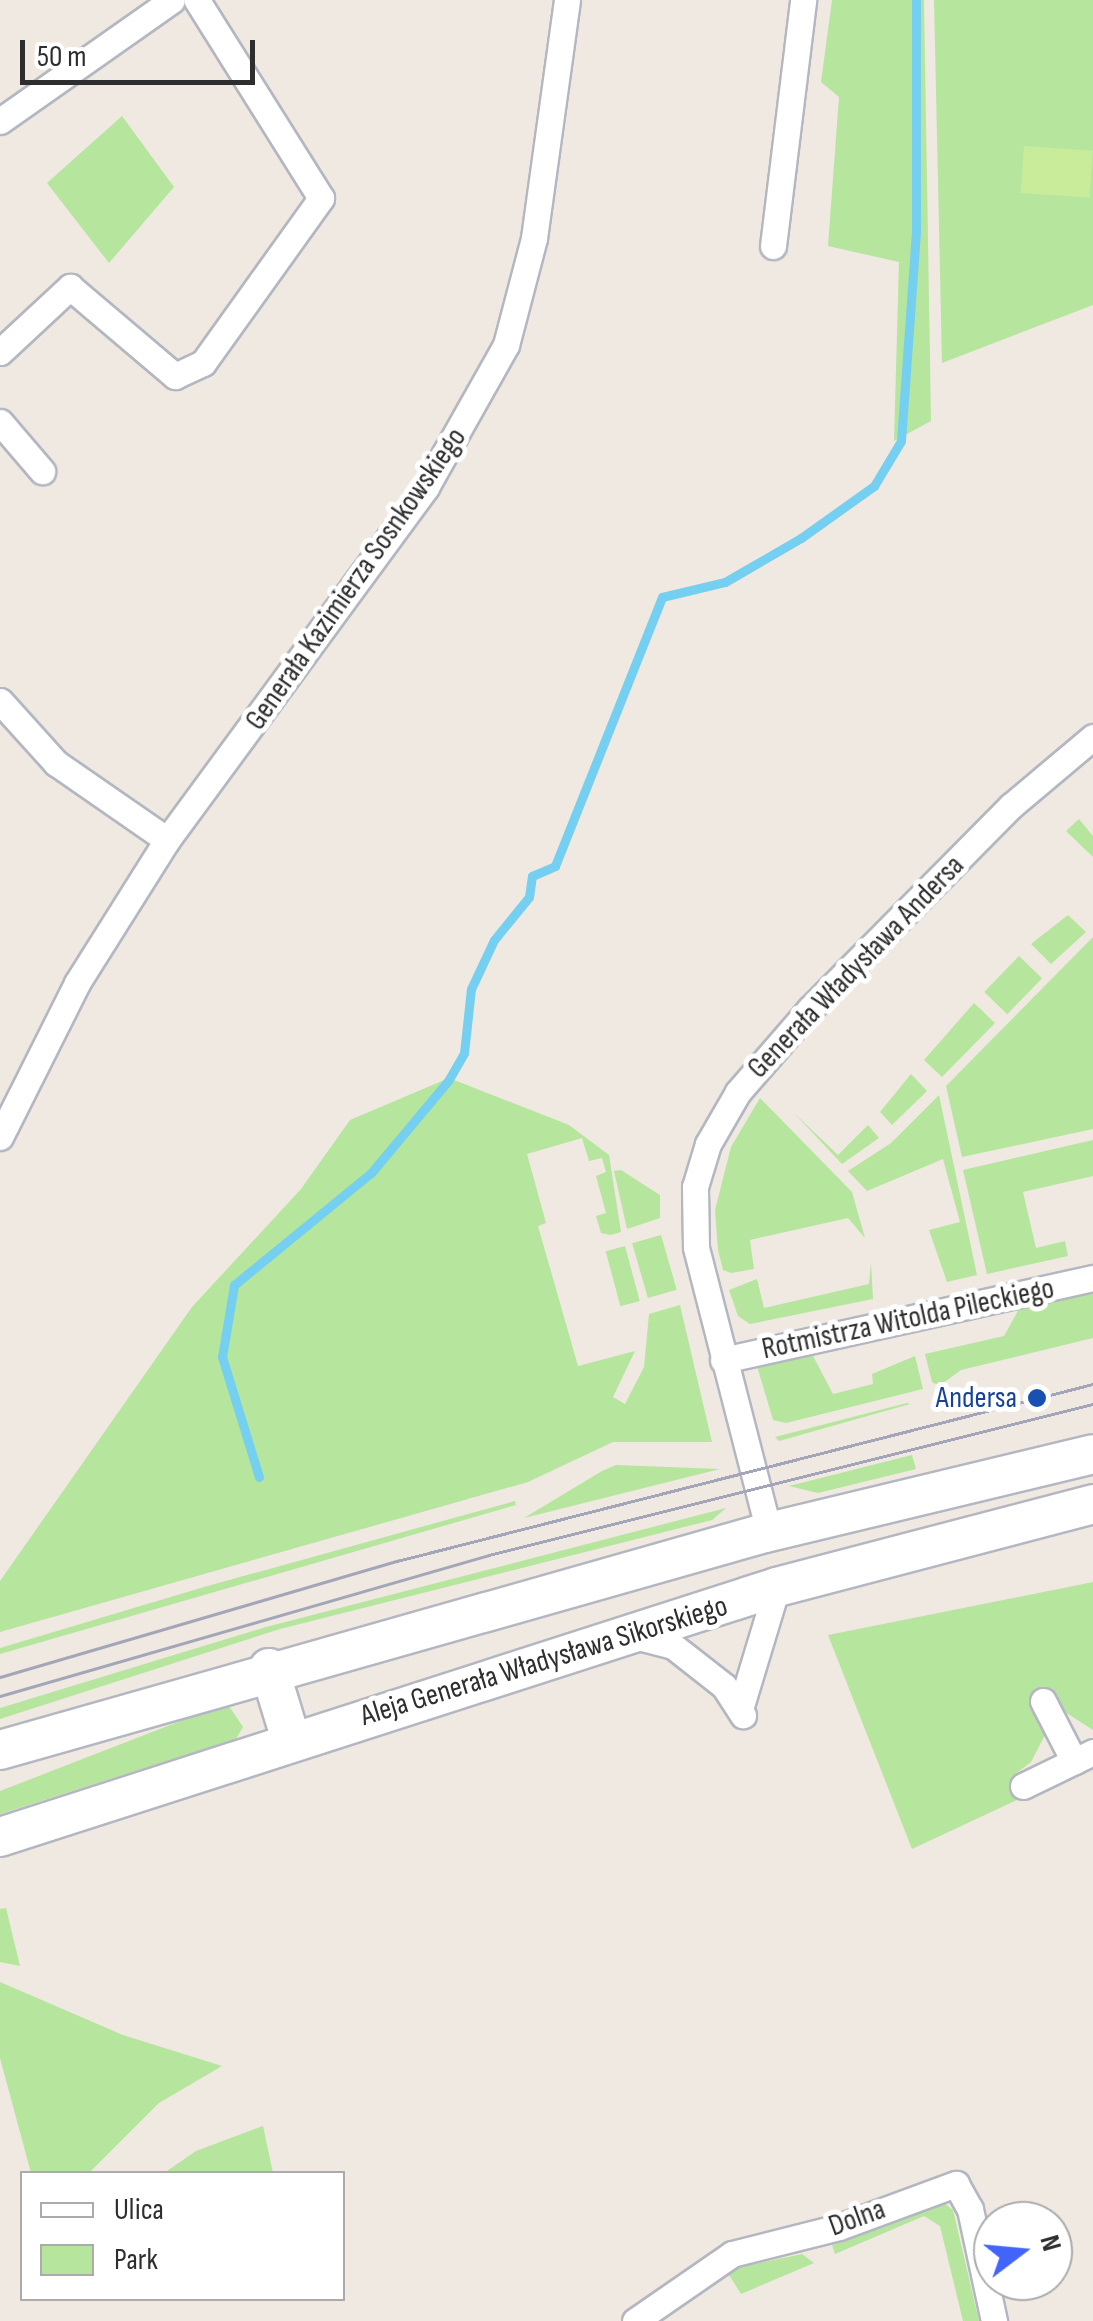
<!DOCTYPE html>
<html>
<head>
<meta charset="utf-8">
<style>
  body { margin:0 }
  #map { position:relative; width:1093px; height:2321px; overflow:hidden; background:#efe9e1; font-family:"Sofia Sans Condensed",sans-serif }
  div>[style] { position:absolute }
  .green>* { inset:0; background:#b6e59e; transform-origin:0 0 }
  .pitch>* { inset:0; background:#c9ec9a; transform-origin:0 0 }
  .stream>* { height:9px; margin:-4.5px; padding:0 4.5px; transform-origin:4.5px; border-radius:4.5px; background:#75cff0 }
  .roads { filter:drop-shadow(2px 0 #b4b7c1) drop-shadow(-2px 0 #b4b7c1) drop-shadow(0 2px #b4b7c1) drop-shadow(0 -2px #b4b7c1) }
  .minor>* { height:25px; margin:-12.5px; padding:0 12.5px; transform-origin:12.5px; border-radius:12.5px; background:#fff }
  .secondary>* { height:38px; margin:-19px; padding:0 19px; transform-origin:19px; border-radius:19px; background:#fff }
  .tram>* { height:2.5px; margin:-1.25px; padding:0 1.25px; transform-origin:1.25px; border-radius:1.25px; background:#a3a6b8 }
  .dots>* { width:28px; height:28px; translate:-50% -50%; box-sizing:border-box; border:5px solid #fff; border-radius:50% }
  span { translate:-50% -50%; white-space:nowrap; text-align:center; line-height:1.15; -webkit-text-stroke:10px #fff; paint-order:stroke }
  .street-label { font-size:30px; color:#2e2e2e }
  .transit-label { font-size:30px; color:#164399 }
  .right { translate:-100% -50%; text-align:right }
  .legend { position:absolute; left:20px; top:2171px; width:325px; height:130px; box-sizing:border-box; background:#fff; border:2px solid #ababab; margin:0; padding:12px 18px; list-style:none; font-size:30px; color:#2e2e2e }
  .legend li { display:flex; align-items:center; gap:20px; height:50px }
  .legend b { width:50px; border:2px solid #ababab }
  .north { position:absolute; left:973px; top:2201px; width:100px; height:100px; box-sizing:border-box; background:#fff; border:2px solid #ababab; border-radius:50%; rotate:74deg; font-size:28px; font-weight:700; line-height:40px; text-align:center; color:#2e2e2e }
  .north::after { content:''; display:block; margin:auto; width:35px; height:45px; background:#4264fb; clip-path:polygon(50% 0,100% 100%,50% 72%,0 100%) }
  .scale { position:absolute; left:20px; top:40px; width:235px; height:45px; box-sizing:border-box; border:5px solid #2e2e2e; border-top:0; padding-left:12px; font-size:30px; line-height:35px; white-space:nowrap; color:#2e2e2e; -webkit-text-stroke:8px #fff; paint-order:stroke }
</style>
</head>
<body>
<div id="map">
  <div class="green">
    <i style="clip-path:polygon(832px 0,924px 0,931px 421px,894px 441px,899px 262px,828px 246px,839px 97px,821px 82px)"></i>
    <i style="clip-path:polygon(934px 0,1093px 0,1093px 305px,942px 363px)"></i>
    <i style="clip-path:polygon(122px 116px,174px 187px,109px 263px,47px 183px)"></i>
    <i style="clip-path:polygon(1079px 819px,1093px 836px,1093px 857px,1066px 831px)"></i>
    <i style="clip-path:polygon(1068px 915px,1086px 932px,1051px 964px,1031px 944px)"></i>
    <i style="clip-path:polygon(1093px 937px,1093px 1129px,962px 1157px,946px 1086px)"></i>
    <i style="left:1019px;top:956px;width:32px;height:50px;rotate:44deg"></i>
    <i style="clip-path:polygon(974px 1003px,995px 1023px,942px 1077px,924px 1060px)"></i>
    <i style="clip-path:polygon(911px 1074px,927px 1091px,892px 1125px,880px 1112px)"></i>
    <i style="clip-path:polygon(449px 1078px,569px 1125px,609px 1155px,621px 1232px,610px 1235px,601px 1233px,596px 1216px,606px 1213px,596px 1176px,606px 1172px,602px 1158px,589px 1161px,582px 1138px,527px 1154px,546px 1223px,538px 1226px,578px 1366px,635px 1351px,613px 1397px,625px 1404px,644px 1367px,649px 1314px,680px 1305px,712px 1442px,613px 1442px,528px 1482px,0 1632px,0 1581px,192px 1307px,301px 1189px,350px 1120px)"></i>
    <i style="clip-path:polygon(939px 1095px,977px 1275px,947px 1282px,929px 1230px,960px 1222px,943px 1159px,867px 1191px,848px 1171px,891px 1143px)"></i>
    <i style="clip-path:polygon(760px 1098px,852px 1192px,865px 1238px,848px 1218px,750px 1240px,754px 1269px,731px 1273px,723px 1270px,718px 1250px,715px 1210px,731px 1147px)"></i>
    <i style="clip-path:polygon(794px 1113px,838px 1155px,868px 1125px,879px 1138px,842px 1164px)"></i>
    <i style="clip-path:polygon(1093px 1140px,1093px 1176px,1023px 1192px,1036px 1248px,1065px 1241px,1068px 1256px,987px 1274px,963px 1170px)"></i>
    <i style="clip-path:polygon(621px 1170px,660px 1195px,660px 1218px,627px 1229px,614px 1171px)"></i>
    <i style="left:661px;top:1235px;width:57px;height:30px;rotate:74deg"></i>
    <i style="left:625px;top:1246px;width:57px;height:20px;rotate:75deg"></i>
    <i style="clip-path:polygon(871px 1263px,873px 1299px,750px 1324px,738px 1316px,729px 1290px,757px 1279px,764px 1308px,869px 1284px)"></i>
    <i style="clip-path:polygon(1093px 1292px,1093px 1338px,961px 1370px,939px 1386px,932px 1382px,925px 1354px,1004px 1336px,1019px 1309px)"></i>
    <i style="clip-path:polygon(812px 1354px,833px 1394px,873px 1384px,872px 1374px,915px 1356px,923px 1389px,786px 1423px,773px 1420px,757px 1366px)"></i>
    <i style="clip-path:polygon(910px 1404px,779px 1441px,775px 1437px,907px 1403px)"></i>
    <i style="clip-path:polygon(912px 1455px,916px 1469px,818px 1493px,789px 1486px)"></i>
    <i style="clip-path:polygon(616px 1465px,720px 1469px,524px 1518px,602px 1471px)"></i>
    <i style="clip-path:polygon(515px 1501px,516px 1505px,0 1654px,0 1648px,204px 1587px)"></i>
    <i style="clip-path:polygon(726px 1508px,712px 1520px,280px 1629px,0 1719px,0 1708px,266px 1627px)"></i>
    <i style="clip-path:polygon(1093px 1582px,1093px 1730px,1065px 1712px,1052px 1692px,1034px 1703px,1045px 1735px,1031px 1762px,1011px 1777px,1019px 1799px,912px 1849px,828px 1635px)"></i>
    <i style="clip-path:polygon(227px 1703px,243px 1727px,236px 1739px,0 1814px,0 1791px)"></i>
    <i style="clip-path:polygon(6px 1908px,20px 1966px,0 1962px,0 1909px)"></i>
    <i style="clip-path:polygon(0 1982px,123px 2035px,222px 2066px,159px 2103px,89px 2173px,31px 2173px,0 2058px)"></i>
    <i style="clip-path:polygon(263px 2126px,273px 2173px,164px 2173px,196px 2151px)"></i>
    <i style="clip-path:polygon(940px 2200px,953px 2210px,979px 2321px,963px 2321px,940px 2226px,924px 2216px,835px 2254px,832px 2245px)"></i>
    <i style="clip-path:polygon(802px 2254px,814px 2263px,741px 2294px,726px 2270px)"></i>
  </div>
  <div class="pitch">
    <i style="left:1024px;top:146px;width:69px;height:47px;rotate:4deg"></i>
  </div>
  <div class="stream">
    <i style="left:259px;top:1477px;width:126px;rotate:-107.1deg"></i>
    <i style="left:222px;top:1357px;width:73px;rotate:-80.5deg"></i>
    <i style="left:234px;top:1285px;width:177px;rotate:-39.3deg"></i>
    <i style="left:371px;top:1173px;width:120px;rotate:-50.1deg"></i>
    <i style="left:448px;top:1081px;width:32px;rotate:-60deg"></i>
    <i style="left:464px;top:1053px;width:64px;rotate:-83.8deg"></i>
    <i style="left:471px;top:989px;width:54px;rotate:-64.9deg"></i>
    <i style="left:494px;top:940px;width:55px;rotate:-50.9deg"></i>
    <i style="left:529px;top:897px;width:21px;rotate:-82deg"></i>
    <i style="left:532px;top:876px;width:25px;rotate:-23deg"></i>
    <i style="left:555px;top:866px;width:289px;rotate:-68.3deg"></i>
    <i style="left:662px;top:597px;width:65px;rotate:-13.4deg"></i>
    <i style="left:725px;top:582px;width:88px;rotate:-30.1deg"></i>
    <i style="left:801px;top:538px;width:90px;rotate:-35.5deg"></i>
    <i style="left:874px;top:486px;width:52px;rotate:-59deg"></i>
    <i style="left:901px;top:441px;width:210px;rotate:-85.9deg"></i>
    <i style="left:916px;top:232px;width:232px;rotate:-90deg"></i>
  </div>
  <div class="roads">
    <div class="minor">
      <i style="left:0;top:121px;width:210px;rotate:-35.1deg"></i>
      <i style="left:773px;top:246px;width:248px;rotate:-83deg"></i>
      <i style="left:0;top:352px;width:96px;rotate:-42.9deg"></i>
      <i style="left:70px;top:287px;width:138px;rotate:40.3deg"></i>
      <i style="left:175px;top:376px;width:31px;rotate:-25deg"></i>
      <i style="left:203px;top:363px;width:203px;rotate:-54.4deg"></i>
      <i style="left:321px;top:198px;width:234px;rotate:-122.1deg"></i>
      <i style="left:0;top:422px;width:65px;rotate:49.4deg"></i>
      <i style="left:0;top:701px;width:84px;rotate:47.9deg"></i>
      <i style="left:56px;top:763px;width:135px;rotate:34.7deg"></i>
      <i style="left:0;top:1137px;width:172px;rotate:-63.4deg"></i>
      <i style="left:77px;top:983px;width:169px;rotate:-57.8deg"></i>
      <i style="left:167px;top:840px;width:438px;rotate:-53.7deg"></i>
      <i style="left:426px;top:487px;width:163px;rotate:-60.6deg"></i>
      <i style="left:506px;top:345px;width:111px;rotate:-75.3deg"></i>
      <i style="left:534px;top:238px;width:240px;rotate:-82.1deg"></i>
      <i style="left:723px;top:1360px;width:379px;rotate:-12.5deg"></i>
      <i style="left:769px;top:1532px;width:294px;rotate:-104.4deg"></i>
      <i style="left:696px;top:1247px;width:60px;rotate:-91deg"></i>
      <i style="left:695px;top:1187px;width:45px;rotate:-73.2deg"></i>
      <i style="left:708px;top:1144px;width:60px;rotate:-60deg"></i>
      <i style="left:738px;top:1092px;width:110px;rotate:-49.1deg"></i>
      <i style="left:810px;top:1009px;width:286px;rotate:-45.3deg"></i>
      <i style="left:1011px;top:806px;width:107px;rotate:-40.1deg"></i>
      <i style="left:634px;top:1636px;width:40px;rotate:14.4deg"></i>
      <i style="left:673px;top:1646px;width:65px;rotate:38.1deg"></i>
      <i style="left:724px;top:1686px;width:35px;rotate:57deg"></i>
      <i style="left:1043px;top:1701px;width:68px;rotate:62.7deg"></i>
      <i style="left:741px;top:1706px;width:124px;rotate:-73.2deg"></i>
      <i style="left:1023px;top:1786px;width:78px;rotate:-25.9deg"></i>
      <i style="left:635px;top:2321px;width:118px;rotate:-34.6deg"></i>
      <i style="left:732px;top:2254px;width:110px;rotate:-14.2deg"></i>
      <i style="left:839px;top:2227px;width:125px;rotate:-20.2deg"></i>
      <i style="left:956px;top:2184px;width:29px;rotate:61deg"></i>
      <i style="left:970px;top:2209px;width:115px;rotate:77.9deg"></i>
    </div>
    <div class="secondary">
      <i style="left:269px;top:1668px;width:75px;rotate:73deg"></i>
      <i style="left:0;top:1750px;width:795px;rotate:-15.84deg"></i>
      <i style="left:765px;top:1533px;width:337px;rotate:-13.5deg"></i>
      <i style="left:0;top:1837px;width:816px;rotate:-17.84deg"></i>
      <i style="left:777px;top:1587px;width:327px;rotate:-14.7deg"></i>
    </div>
  </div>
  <div class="tram">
    <i style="left:0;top:1677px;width:414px;rotate:-16.3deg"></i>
    <i style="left:397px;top:1561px;width:718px;rotate:-14.27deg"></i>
    <i style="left:0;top:1696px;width:509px;rotate:-16.08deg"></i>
    <i style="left:489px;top:1555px;width:623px;rotate:-14.04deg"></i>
  </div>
  <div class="dots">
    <i style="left:1037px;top:1398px;background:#1a4fb4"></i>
  </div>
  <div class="street-label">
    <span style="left:356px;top:579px;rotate:-55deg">Generała Kazimierza Sosnkowskiego</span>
    <span style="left:856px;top:967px;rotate:-46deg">Generała Władysława Andersa</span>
    <span style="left:908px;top:1319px;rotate:-12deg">Rotmistrza Witolda Pileckiego</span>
    <span style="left:544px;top:1661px;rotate:-17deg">Aleja Generała Władysława Sikorskiego</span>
    <span style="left:857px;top:2218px;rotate:-20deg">Dolna</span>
  </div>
  <div class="transit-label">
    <span class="right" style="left:1017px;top:1398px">Andersa</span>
  </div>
  <ul class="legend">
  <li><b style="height:12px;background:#fff"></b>Ulica</li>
  <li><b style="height:28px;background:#b6e59e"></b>Park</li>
  </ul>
  <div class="north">N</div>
  <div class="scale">50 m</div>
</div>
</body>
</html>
